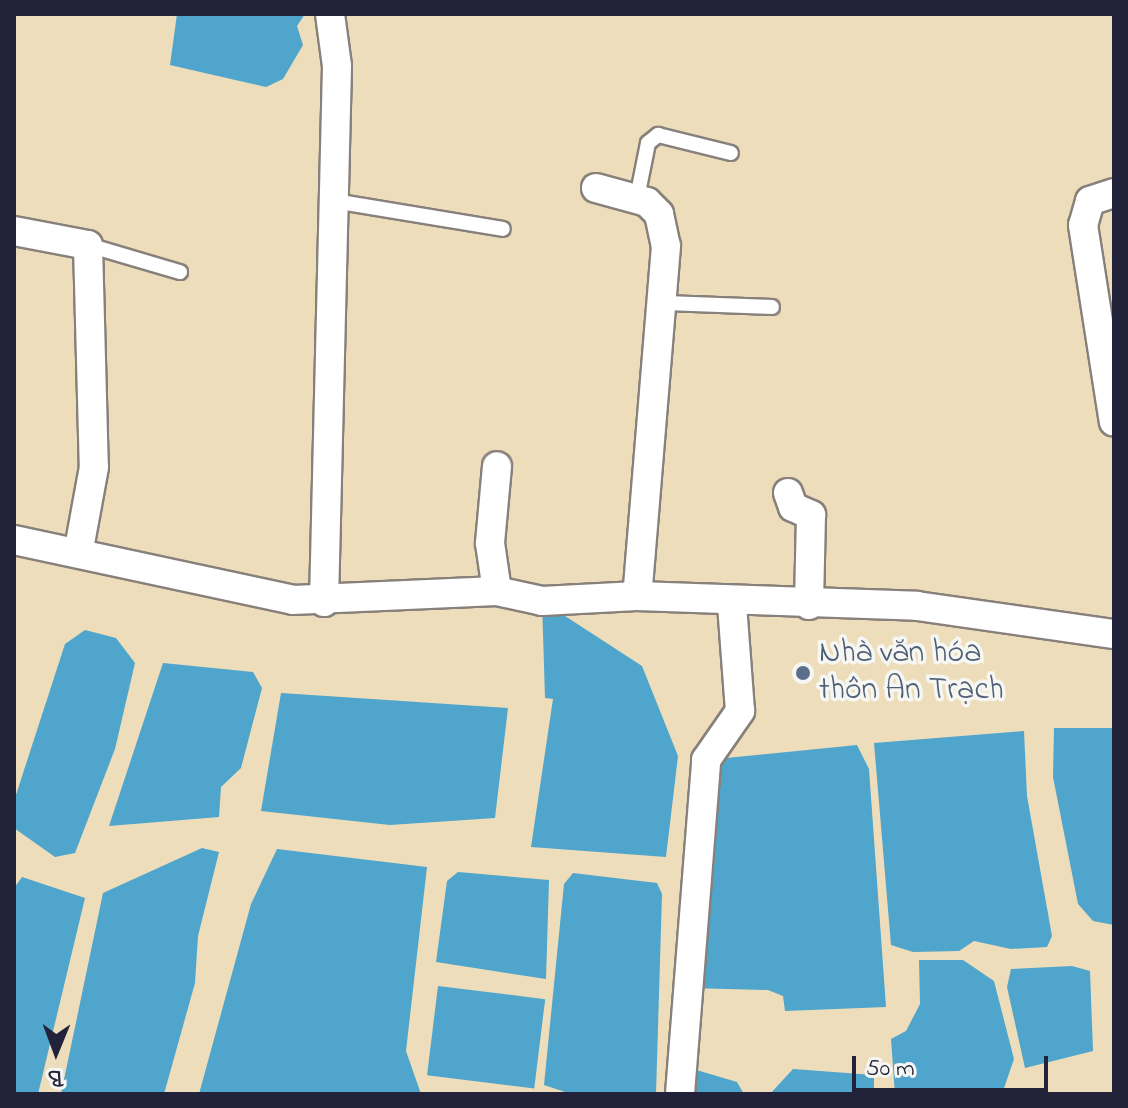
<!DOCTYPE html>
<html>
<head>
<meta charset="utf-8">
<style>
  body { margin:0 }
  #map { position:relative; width:1128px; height:1108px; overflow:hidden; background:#edddbb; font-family:"Indie Flower",sans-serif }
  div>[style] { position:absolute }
  .water>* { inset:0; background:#4fa5cb; transform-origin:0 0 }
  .roads { filter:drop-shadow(2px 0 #88807b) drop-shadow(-2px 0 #88807b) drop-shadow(0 2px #88807b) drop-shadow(0 -2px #88807b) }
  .lane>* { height:14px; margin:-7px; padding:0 7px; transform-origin:7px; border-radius:7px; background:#fff }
  .street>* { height:28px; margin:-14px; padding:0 14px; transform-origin:14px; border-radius:14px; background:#fff }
  .dots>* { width:22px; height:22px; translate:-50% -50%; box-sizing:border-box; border:4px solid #f6f6f2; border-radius:50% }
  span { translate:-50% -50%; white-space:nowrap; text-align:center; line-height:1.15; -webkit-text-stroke:7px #f6f6f2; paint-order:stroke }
  .service-label { font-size:32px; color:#4e5e75 }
  .left { translate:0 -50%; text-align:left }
  .frame { position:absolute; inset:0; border:16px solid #22223b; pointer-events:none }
  .north { position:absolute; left:16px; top:1012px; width:80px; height:80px; -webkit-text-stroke:6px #f6f6f2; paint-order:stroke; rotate:181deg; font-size:22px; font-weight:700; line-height:32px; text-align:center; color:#22223b }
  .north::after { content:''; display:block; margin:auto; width:28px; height:36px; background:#22223b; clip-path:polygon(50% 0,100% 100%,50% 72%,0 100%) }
  .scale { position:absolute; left:852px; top:1056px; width:196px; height:36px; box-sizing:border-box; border:4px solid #22223b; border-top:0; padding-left:10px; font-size:24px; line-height:28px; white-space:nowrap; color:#22223b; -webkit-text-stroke:6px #f6f6f2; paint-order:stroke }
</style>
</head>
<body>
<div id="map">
  <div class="water">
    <i style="clip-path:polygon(177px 14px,305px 14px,297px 26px,303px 45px,283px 79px,266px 87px,170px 65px)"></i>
    <i style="clip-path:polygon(542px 601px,642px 666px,678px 756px,666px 857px,531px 847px,553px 699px,545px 698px)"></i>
    <i style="clip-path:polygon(85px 630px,116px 638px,135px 663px,115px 749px,75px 853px,55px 857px,14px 828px,14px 801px,65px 644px)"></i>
    <i style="clip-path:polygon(163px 663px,253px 672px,262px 688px,241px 768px,221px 787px,219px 817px,109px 826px)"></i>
    <i style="clip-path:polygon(281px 693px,508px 708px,495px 818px,390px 825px,261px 811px)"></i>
    <i style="clip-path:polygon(1054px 728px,1114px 728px,1114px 925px,1093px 921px,1078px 904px,1053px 777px)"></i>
    <i style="clip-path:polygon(1024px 731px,1027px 796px,1052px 936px,1047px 947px,1011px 949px,974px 941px,959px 951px,913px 952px,891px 945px,874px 743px)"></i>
    <i style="clip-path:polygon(857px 745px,869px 769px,886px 1007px,785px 1011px,783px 996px,768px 990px,689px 988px,706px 760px)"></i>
    <i style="clip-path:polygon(202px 848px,219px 852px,198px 936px,195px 983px,164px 1094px,61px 1094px,103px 893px)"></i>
    <i style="clip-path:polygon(277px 849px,427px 867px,406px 1051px,421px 1094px,199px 1094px,251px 904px)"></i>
    <i style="clip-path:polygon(458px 872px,549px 880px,546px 979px,436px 962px,447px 881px)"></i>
    <i style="clip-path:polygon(573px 873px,657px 883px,662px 894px,656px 1094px,571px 1094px,544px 1085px,564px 884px)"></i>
    <i style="clip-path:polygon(22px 877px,85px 898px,38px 1094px,14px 1094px,14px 888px)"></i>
    <i style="clip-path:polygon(919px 960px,963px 960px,994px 981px,1014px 1059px,1002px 1094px,895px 1094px,891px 1039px,906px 1031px,920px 1004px)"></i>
    <i style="clip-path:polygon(1072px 966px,1090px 971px,1093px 1051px,1025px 1068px,1007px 987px,1011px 969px)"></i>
    <i style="left:438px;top:986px;width:108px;height:90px;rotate:7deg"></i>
    <i style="clip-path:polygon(683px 1066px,737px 1082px,744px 1094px,680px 1094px)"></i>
    <i style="clip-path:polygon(793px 1069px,874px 1075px,874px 1094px,770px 1094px)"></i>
  </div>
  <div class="roads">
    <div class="lane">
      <i style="left:637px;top:198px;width:56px;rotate:-78.7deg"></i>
      <i style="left:648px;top:143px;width:13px;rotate:-39deg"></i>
      <i style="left:658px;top:135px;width:75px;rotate:13.9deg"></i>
      <i style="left:334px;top:201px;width:171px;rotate:9.4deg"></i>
      <i style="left:88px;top:245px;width:96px;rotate:16.4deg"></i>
      <i style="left:666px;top:303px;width:106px;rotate:2.2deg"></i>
    </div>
    <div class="street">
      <i style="left:596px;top:188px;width:53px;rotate:15.4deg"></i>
      <i style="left:647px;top:202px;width:17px;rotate:45deg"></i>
      <i style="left:659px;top:214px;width:33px;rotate:78deg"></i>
      <i style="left:666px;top:246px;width:351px;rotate:94.7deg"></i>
      <i style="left:1114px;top:193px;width:25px;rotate:162deg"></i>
      <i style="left:1090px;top:201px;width:25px;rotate:106deg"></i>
      <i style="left:1083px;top:225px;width:199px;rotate:81.1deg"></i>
      <i style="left:14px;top:231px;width:75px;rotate:10.7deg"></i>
      <i style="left:88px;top:245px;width:222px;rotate:88.5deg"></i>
      <i style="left:94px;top:467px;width:83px;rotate:100.4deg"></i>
      <i style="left:788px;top:493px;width:15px;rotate:70deg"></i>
      <i style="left:793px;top:507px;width:20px;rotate:24deg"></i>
      <i style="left:811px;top:515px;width:90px;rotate:91.3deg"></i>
      <i style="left:14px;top:540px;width:285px;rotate:12.1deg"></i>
      <i style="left:293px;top:600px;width:204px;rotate:-2.5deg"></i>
      <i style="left:497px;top:591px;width:46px;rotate:12.5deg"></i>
      <i style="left:542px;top:601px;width:95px;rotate:-3deg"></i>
      <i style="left:637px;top:596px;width:280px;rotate:2deg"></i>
      <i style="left:917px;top:606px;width:199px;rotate:8.1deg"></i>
      <i style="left:497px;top:591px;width:49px;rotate:-98.3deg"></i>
      <i style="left:490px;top:543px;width:77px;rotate:-84.8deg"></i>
      <i style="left:324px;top:602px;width:536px;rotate:-88.61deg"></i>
      <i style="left:337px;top:66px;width:52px;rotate:-97.7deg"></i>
      <i style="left:680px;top:1094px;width:335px;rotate:-85.5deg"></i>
      <i style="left:706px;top:760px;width:60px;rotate:-55.2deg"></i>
      <i style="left:740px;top:711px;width:106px;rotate:-94.3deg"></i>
    </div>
  </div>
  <div class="dots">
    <i style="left:803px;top:673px;background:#5c6f8a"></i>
  </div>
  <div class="service-label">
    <span class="left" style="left:819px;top:673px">Nhà văn hóa<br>thôn An Trạch</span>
  </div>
  <div class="frame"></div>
  <div class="north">B</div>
  <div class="scale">50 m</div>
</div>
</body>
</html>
